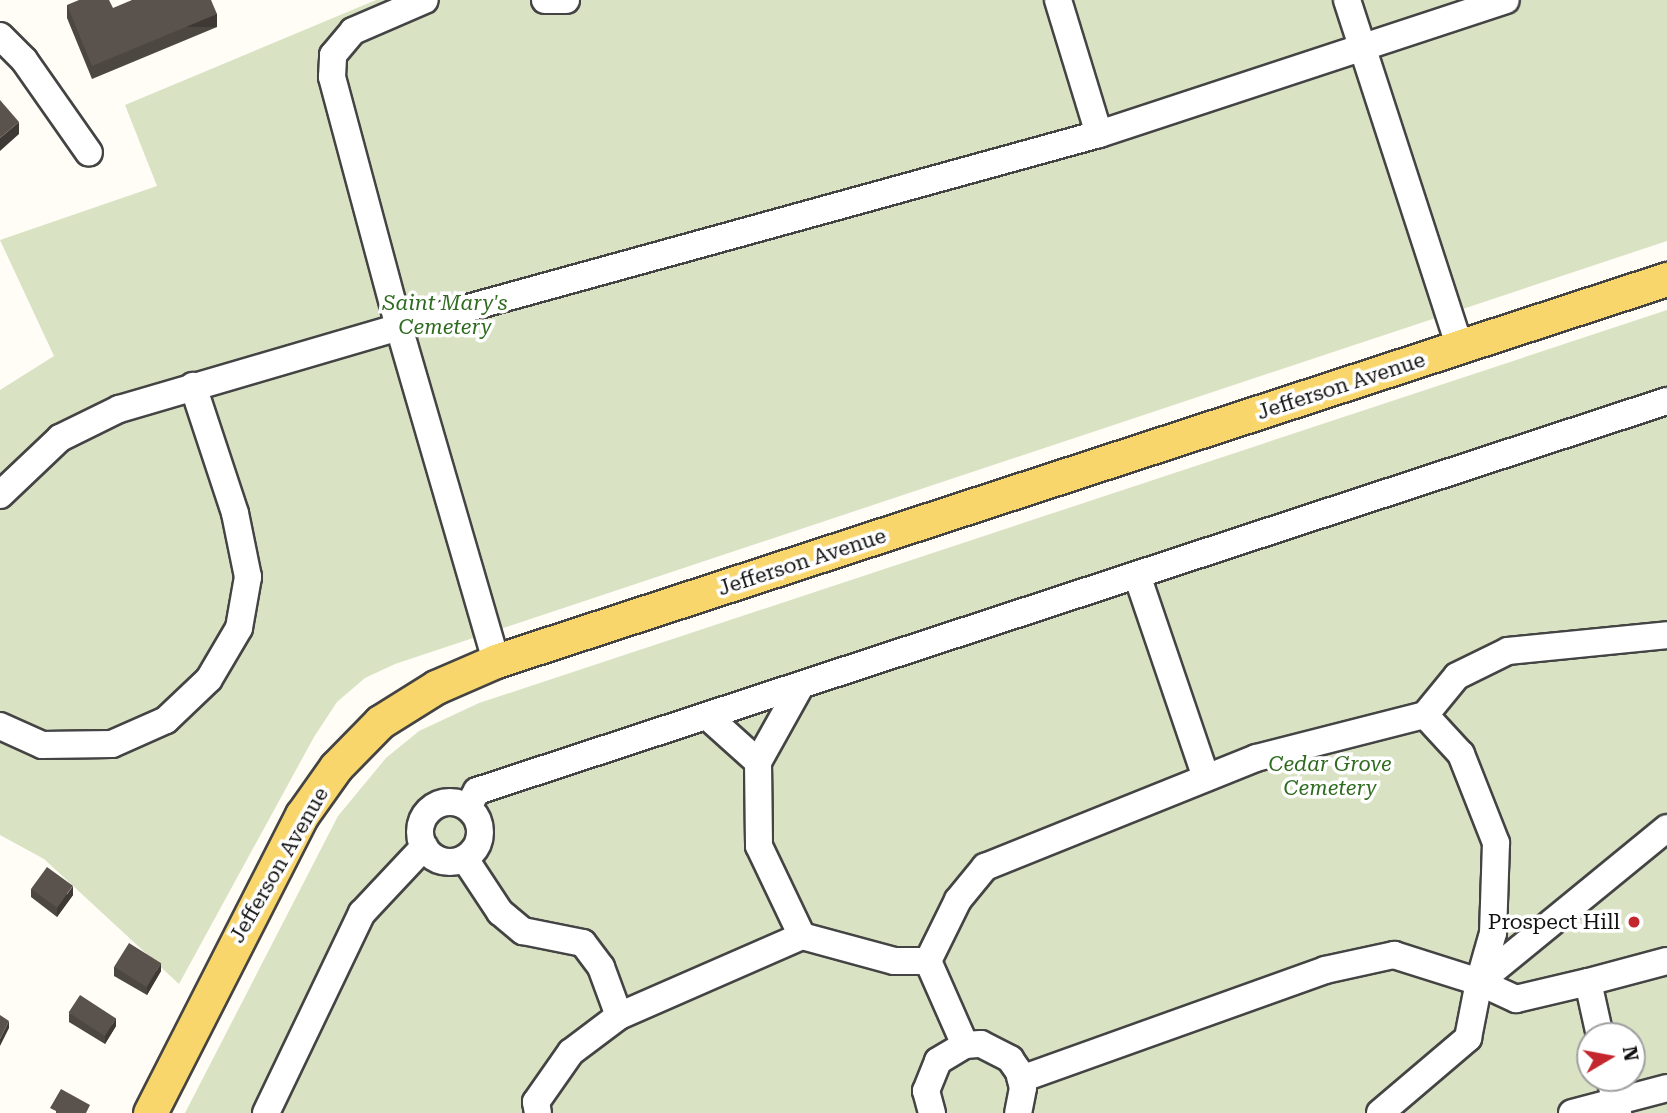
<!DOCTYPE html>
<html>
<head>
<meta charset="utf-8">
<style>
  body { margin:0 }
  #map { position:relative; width:1667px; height:1113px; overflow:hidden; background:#fffdf5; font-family:"Roboto Serif",serif }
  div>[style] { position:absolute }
  .cemetery>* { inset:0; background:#d9e3c4 }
  .roads { filter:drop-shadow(2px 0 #444) drop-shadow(-2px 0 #444) drop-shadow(0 2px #444) drop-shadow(0 -2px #444) }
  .minor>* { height:26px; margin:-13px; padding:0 13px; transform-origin:13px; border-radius:13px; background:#fff }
  .minor>.ring { margin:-13px; padding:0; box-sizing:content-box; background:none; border:26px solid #fff; border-radius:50% }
  .major>* { height:33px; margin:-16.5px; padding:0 16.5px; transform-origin:16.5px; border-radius:16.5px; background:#f9d66b }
  .wall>* { inset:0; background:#4d4742 }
  .shaded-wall>* { inset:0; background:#3f3936; transform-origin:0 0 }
  .building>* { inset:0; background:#5a524d; transform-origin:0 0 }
  .dots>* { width:19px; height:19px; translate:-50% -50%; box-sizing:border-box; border:4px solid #fff; border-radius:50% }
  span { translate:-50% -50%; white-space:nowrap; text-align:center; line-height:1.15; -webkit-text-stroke:7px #fff; paint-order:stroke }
  .park-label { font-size:21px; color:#2f6b1f; font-style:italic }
  .street-label { font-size:21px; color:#111 }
  .poi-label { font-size:21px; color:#111 }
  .right { translate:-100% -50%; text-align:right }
  .north { position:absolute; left:1576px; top:1022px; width:70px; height:70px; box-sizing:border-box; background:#fff; border:2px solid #a0a0a0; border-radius:50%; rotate:80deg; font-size:19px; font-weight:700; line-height:28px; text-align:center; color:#111 }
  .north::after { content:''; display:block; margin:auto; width:24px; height:32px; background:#c4262e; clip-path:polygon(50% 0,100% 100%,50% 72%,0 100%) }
</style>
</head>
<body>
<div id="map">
  <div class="cemetery">
    <i style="clip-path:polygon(376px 0,1667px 0,1667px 241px,395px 664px,365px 678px,337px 702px,314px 737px,179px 984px,44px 859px,0 835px,0 390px,54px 356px,0 240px,157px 186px,125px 105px)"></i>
    <i style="clip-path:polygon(evenodd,1667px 310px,1667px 1113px,185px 1113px,338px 816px,386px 758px,419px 731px,479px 703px,1667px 310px,1590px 1036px,1632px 1036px,1632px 1078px,1590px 1078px,1590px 1036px)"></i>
  </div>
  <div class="roads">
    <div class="minor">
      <i style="left:545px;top:0;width:21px"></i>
      <i style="left:1058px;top:0;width:140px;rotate:73deg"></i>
      <i style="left:1347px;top:0;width:365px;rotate:72deg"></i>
      <i style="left:0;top:36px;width:34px;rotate:45deg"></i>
      <i style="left:24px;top:60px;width:113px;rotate:55deg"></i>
      <i style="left:0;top:495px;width:83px;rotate:-43.5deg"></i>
      <i style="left:60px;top:438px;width:66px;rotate:-26.2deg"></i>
      <i style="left:119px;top:409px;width:292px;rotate:-16.3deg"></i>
      <i style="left:399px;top:327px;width:259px;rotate:-105deg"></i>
      <i style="left:332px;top:77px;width:22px;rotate:-87deg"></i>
      <i style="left:333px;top:55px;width:31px;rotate:-50deg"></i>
      <i style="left:353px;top:31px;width:78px;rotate:-23.3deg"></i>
      <i style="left:1137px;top:575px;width:214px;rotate:71.2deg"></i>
      <i style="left:496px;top:661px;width:348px;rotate:-106.2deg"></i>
      <i style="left:399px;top:327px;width:726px;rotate:-15.41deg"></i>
      <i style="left:1099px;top:134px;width:428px;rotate:-18.2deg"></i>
      <i style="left:801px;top:685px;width:88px;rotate:119.2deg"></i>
      <i style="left:758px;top:762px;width:84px;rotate:89.3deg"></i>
      <i style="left:759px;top:846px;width:100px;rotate:64.5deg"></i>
      <i style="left:1425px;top:715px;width:53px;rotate:47.3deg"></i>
      <i style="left:1461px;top:754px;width:96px;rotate:68.5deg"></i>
      <i style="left:1496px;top:843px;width:90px;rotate:91.9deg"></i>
      <i style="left:1493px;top:933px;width:51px;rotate:105.9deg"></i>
      <i style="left:707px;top:716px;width:69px;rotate:42deg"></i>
      <i style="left:0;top:726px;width:46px;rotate:24.3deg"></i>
      <i style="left:42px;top:745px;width:70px;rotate:-0.8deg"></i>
      <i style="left:112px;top:744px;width:59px;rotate:-24deg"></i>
      <i style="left:166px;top:720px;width:59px;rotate:-43.6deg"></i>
      <i style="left:209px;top:679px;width:59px;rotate:-59.5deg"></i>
      <i style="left:239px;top:628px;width:52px;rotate:-80deg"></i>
      <i style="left:248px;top:577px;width:65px;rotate:-101.5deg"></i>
      <i style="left:235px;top:513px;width:134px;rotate:-108.3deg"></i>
      <i class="ring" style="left:420px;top:802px;width:34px;height:34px"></i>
      <i style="left:468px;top:807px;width:18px;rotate:-61deg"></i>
      <i style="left:477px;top:791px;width:1252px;rotate:-18.15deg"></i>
      <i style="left:465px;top:859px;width:64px;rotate:56.6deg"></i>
      <i style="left:500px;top:912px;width:30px;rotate:40deg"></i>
      <i style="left:523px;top:931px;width:61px;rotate:11.3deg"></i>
      <i style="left:583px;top:943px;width:30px;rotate:53deg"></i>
      <i style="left:601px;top:967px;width:52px;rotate:69.8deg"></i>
      <i style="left:619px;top:1016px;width:60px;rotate:143.1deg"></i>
      <i style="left:571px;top:1052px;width:61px;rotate:125deg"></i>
      <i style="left:536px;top:1102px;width:11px;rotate:80deg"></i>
      <i style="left:619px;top:1016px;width:200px;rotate:-23.6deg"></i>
      <i style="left:802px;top:936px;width:95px;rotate:15.2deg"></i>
      <i style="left:894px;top:961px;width:34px"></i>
      <i style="left:1600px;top:1036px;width:55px;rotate:-102.5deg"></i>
      <i style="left:1588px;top:982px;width:82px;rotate:-14.9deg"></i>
      <i style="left:965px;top:1045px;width:92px;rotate:-113.8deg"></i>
      <i style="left:928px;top:961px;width:68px;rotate:-63.8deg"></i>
      <i style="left:958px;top:900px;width:43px;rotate:-50.7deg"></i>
      <i style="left:985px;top:867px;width:292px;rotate:-21.9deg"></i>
      <i style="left:1256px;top:758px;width:174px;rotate:-14.3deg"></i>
      <i style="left:1425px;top:715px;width:50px;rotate:-50.6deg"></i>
      <i style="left:1457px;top:676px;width:57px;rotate:-26.1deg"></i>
      <i style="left:1508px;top:651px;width:160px;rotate:-5.7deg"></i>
      <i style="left:1610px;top:1078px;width:36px;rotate:77deg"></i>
      <i style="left:1021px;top:1079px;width:323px;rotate:-19.7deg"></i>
      <i style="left:1325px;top:970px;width:71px;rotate:-12.3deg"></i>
      <i style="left:1394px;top:955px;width:89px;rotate:17.6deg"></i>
      <i style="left:1479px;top:982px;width:41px;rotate:24.7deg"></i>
      <i style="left:1516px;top:999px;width:74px;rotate:-13.3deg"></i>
      <i style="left:266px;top:1113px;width:222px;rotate:-64.4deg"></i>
      <i style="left:362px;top:913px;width:91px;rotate:-46.8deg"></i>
      <i style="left:932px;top:1113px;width:23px;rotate:-105deg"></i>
      <i style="left:926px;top:1091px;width:32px;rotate:-68deg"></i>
      <i style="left:938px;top:1061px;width:31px;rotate:-31deg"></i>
      <i style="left:965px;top:1045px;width:16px;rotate:-4deg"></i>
      <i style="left:981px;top:1044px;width:33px;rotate:27deg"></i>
      <i style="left:1010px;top:1059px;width:16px;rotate:55deg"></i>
      <i style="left:1019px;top:1072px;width:16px;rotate:76deg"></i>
      <i style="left:1023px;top:1088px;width:25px;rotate:101deg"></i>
      <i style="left:1380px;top:1113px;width:116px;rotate:-40.4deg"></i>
      <i style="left:1468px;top:1038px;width:57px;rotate:-78.9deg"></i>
      <i style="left:1479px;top:982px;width:243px;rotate:-39.3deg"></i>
      <i style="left:1572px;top:1113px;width:98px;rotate:-14.7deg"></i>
    </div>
    <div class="major">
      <i style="left:150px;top:1113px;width:335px;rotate:-63deg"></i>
      <i style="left:302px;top:815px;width:59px;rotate:-54.7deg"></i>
      <i style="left:336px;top:767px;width:63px;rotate:-45.6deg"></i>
      <i style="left:380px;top:722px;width:66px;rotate:-32deg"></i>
      <i style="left:436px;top:687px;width:65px;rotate:-23.4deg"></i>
      <i style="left:496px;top:661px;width:1232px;rotate:-18.07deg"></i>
    </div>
  </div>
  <div class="wall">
    <i style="clip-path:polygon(67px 5px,113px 8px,217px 27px,92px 79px,67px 18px)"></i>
    <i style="clip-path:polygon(31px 889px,73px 895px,57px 917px,31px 897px)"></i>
    <i style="clip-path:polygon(114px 967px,161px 971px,147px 995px,114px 976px)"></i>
    <i style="clip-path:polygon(69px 1013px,116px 1026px,105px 1044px,69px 1022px)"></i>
  </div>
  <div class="shaded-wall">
    <i style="left:217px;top:14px;width:13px;height:135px;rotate:90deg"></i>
    <i style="clip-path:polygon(19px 122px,19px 134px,0 151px,0 138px)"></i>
    <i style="clip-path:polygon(73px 886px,73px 895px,57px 917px,57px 908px)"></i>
    <i style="clip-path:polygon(161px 963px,161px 971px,147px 995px,147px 987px)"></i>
    <i style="clip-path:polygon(116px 1018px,116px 1026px,105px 1044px,105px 1036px)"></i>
    <i style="clip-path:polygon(9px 1021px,9px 1028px,0 1046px,0 1039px)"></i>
  </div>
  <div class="building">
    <i style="clip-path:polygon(79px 0,109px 0,113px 8px,132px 0,211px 0,217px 14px,92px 66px,67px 5px)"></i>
    <i style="clip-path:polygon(0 100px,19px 122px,0 138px)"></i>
    <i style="left:47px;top:867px;width:32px;height:27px;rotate:36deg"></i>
    <i style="left:129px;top:943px;width:38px;height:28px;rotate:32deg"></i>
    <i style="left:80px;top:995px;width:43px;height:21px;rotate:33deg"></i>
    <i style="clip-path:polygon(0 1015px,9px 1021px,0 1039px)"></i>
    <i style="clip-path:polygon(61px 1089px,90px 1105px,86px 1113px,56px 1113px,56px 1111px,50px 1108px)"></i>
  </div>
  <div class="dots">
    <i style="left:1634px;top:922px;background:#c4262e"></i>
  </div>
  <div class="park-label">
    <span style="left:445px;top:315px">Saint Mary's<br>Cemetery</span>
    <span style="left:1330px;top:776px">Cedar Grove<br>Cemetery</span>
  </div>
  <div class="street-label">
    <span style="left:1341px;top:386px;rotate:-18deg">Jefferson Avenue</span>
    <span style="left:802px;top:562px;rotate:-18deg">Jefferson Avenue</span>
    <span style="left:279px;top:865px;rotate:-60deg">Jefferson Avenue</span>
  </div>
  <div class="poi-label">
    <span class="right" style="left:1620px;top:922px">Prospect Hill</span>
  </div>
  <div class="north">N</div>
</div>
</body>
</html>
